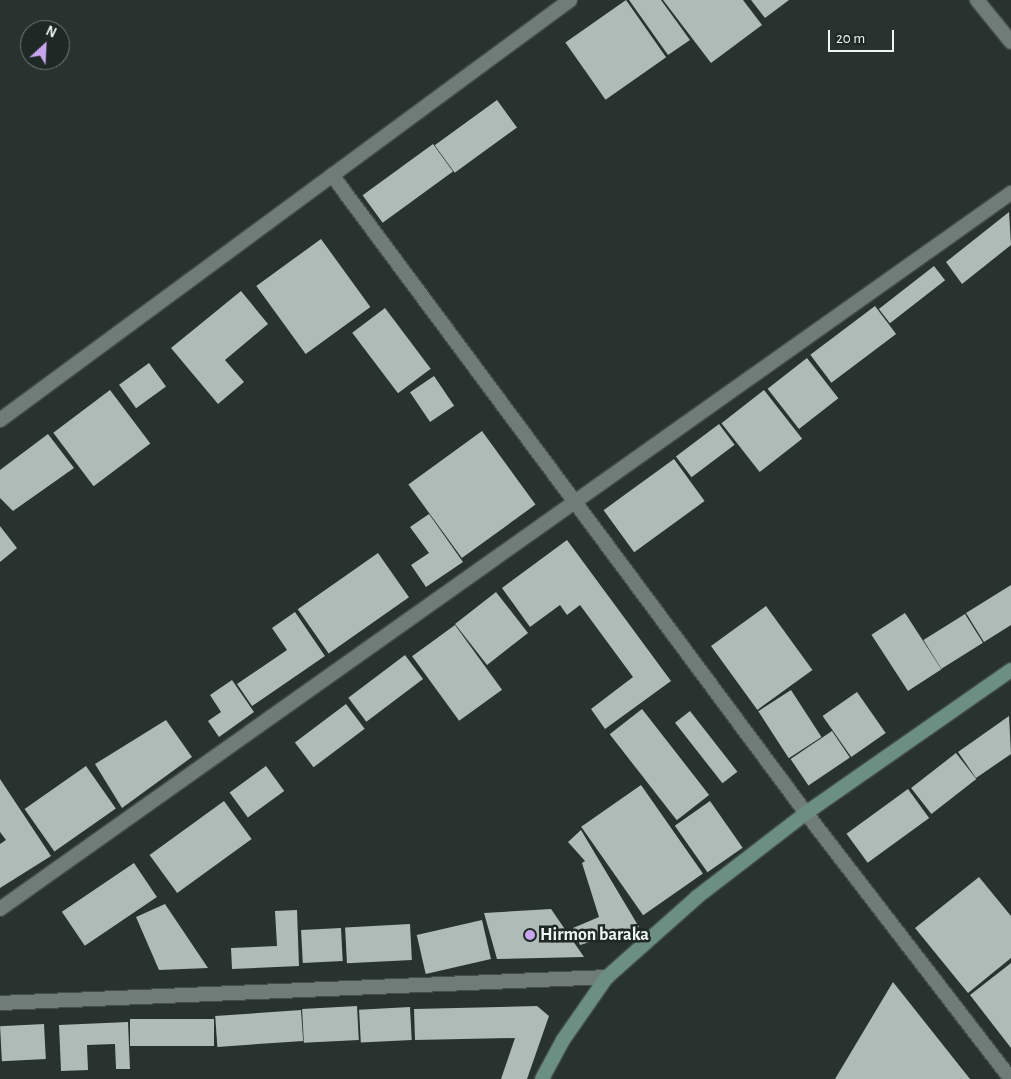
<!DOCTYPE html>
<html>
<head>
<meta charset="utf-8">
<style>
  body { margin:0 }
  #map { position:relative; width:1011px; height:1079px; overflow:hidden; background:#28322f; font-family:"Alegreya Sans",sans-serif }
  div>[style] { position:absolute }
  .building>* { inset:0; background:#aebbb6; transform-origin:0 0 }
  .roads { filter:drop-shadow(1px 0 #464f4c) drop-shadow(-1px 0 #464f4c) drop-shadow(0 1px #464f4c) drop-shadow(0 -1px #464f4c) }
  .minor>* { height:14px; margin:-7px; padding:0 7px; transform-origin:7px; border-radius:7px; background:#707c77 }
  .secondary>* { height:14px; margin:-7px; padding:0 7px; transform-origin:7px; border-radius:7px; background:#6c8f83 }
  .dots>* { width:14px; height:14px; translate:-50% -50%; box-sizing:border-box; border:2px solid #1e2825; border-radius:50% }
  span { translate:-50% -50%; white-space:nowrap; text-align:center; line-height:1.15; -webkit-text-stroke:5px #1e2825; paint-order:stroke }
  .poi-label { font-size:18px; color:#eff5f3; font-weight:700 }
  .left { translate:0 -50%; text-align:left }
  .north { position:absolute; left:20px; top:20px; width:50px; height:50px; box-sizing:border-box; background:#1e2825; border:1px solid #727a77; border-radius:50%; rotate:25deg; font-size:14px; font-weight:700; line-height:20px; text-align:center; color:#eff5f3 }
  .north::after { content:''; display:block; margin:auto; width:18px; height:22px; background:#c9a5ee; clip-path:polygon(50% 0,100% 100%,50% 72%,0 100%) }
  .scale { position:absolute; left:828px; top:30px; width:66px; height:22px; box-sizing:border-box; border:2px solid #eff5f3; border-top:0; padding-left:6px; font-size:15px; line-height:18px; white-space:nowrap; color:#eff5f3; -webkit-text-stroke:4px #1e2825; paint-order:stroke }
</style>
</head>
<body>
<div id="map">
  <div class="building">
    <i style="left:626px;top:0;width:70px;height:74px;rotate:55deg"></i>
    <i style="clip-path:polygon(629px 0,661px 0,690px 40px,668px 55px)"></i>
    <i style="clip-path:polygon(663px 0,743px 0,762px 25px,711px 63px)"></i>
    <i style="clip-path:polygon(751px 0,789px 0,765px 18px)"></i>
    <i style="left:497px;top:100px;width:34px;height:77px;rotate:54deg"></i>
    <i style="left:433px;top:144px;width:34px;height:87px;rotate:54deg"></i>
    <i style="clip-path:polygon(1009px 212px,1011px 245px,962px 284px,946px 262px)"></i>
    <i style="left:321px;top:239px;width:84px;height:80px;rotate:54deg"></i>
    <i style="left:934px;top:266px;width:18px;height:70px;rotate:52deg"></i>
    <i style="clip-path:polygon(241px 291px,268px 324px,225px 360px,244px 382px,218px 404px,171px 348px)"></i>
    <i style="left:875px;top:306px;width:35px;height:81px;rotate:53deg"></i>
    <i style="left:385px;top:308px;width:76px;height:41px;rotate:53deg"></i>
    <i style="left:807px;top:358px;width:51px;height:50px;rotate:52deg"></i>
    <i style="left:149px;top:363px;width:29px;height:37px;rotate:54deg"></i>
    <i style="left:434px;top:376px;width:36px;height:29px;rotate:56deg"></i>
    <i style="left:110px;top:390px;width:67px;height:71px;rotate:53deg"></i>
    <i style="left:764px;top:390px;width:62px;height:54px;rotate:52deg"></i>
    <i style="left:719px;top:424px;width:26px;height:54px;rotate:53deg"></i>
    <i style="left:482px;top:431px;width:91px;height:91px;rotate:54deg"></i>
    <i style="clip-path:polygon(48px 434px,74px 468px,13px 511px,0 498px,0 470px)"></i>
    <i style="left:674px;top:459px;width:52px;height:87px;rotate:54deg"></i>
    <i style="clip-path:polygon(429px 514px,463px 562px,426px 587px,411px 565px,429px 553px,410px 527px)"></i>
    <i style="clip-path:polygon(0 526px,17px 548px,0 562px)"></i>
    <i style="clip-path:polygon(567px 540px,671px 681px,605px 729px,591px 709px,633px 677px,580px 605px,567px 615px,560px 605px,530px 627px,502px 588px)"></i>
    <i style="left:378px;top:553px;width:54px;height:98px;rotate:55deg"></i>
    <i style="clip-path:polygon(1011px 585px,1011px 625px,984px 642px,966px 613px)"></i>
    <i style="left:496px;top:592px;width:52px;height:52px;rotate:52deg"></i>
    <i style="left:766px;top:606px;width:79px;height:68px;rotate:54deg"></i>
    <i style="clip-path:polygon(295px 612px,325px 656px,252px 706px,237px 684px,287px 650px,272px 628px)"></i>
    <i style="left:905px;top:613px;width:67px;height:40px;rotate:57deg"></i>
    <i style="left:965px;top:614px;width:34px;height:49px;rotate:58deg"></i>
    <i style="left:455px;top:625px;width:80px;height:53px;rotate:54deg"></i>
    <i style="left:405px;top:655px;width:30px;height:71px;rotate:53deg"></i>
    <i style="clip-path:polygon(232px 680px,254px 712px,219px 737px,208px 721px,221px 712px,210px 695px)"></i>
    <i style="left:791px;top:690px;width:56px;height:39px;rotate:57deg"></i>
    <i style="left:857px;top:692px;width:50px;height:42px;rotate:55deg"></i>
    <i style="left:346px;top:704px;width:31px;height:64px;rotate:53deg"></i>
    <i style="left:642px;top:709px;width:109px;height:41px;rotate:52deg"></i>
    <i style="left:690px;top:711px;width:77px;height:19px;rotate:52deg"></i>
    <i style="clip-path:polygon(1009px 716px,1011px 754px,976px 778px,958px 752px)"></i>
    <i style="clip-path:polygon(166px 720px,192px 757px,122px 808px,95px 764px)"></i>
    <i style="left:832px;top:731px;width:32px;height:50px;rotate:56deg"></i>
    <i style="left:956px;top:753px;width:33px;height:57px;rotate:52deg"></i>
    <i style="left:86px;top:766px;width:52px;height:75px;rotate:55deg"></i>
    <i style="left:266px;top:766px;width:31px;height:45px;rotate:54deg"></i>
    <i style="clip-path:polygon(0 779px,51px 856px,0 888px,0 844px,6px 840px,0 832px)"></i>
    <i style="left:641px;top:785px;width:108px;height:73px;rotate:55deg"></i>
    <i style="left:908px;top:789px;width:36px;height:76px;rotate:54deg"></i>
    <i style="left:224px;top:801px;width:47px;height:92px;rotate:54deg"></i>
    <i style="left:710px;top:801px;width:57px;height:43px;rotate:55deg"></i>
    <i style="clip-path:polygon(581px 830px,639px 927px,580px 945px,573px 928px,599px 917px,582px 863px,585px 861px,568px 842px)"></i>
    <i style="left:134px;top:863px;width:41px;height:87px;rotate:56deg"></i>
    <i style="clip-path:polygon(979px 877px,1011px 916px,1011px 958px,968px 993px,915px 928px)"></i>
    <i style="clip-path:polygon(165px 904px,208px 968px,159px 970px,136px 917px)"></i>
    <i style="clip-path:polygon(551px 909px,584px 957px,497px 959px,484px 913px)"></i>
    <i style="clip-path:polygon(297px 910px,299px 966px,232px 969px,231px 948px,277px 946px,275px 911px)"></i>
    <i style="left:482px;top:920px;width:40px;height:67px;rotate:77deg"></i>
    <i style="left:410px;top:924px;width:36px;height:65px;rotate:87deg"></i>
    <i style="left:341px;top:928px;width:33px;height:40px;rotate:87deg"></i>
    <i style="clip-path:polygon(1011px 963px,1011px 1048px,970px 995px)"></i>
    <i style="clip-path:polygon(893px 982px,970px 1079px,835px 1079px)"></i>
    <i style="left:357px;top:1006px;width:34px;height:55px;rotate:87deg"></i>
    <i style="clip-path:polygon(537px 1006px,549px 1016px,527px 1079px,501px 1079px,515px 1038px,415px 1040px,414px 1009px)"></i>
    <i style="left:410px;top:1007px;width:33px;height:51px;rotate:87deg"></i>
    <i style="left:301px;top:1010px;width:31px;height:86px;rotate:86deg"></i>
    <i style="left:214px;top:1019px;width:27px;height:84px;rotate:90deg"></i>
    <i style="clip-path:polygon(128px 1022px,130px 1069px,116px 1069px,115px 1044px,87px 1045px,88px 1070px,61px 1071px,59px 1025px)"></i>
    <i style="left:44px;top:1024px;width:35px;height:44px;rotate:87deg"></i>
  </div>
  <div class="roads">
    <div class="minor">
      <i style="left:977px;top:0;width:54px;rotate:51deg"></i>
      <i style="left:332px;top:175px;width:795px;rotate:53.39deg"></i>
      <i style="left:806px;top:813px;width:336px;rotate:52.4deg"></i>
      <i style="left:0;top:420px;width:708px;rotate:-36.38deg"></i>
      <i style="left:0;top:909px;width:1239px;rotate:-35.31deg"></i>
      <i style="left:0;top:1003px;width:608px;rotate:-2.45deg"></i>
    </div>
    <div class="secondary">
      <i style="left:542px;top:1079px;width:44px;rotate:-61.7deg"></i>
      <i style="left:563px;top:1040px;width:77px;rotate:-55.1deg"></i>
      <i style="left:607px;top:977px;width:120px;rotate:-41.6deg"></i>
      <i style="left:697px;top:897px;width:138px;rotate:-37.6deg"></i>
      <i style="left:806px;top:813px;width:250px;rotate:-34.9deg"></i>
    </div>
  </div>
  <div class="dots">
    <i style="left:530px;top:935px;background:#c9a5ee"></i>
  </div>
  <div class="poi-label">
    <span class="left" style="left:540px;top:935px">Hirmon baraka</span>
  </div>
  <div class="north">N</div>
  <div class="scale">20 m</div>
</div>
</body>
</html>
